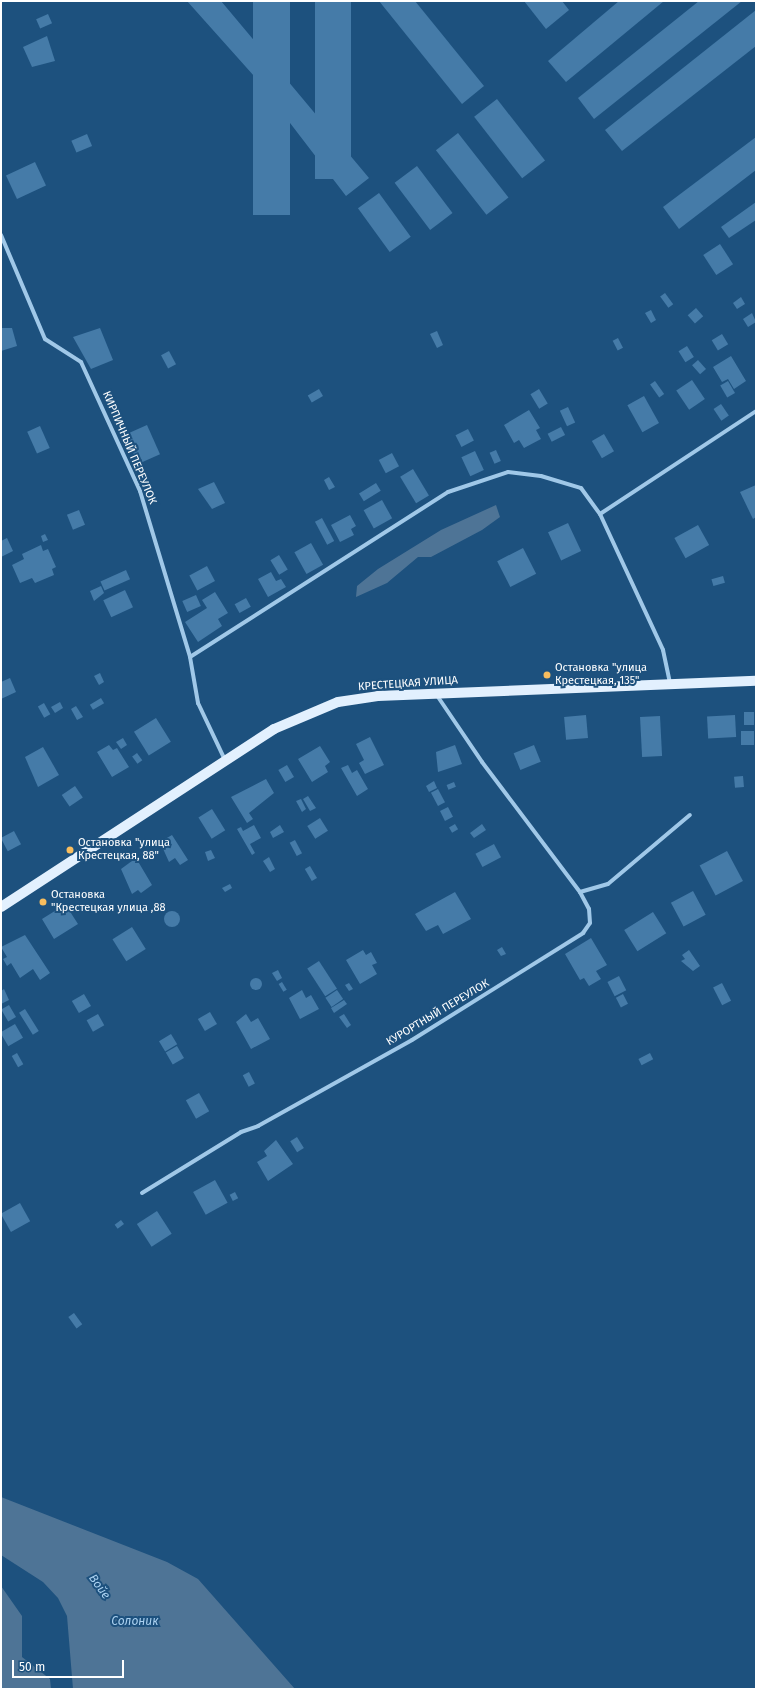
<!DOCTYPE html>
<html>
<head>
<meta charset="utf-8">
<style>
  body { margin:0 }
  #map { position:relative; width:757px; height:1690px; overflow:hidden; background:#1d517e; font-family:"Fira Sans",sans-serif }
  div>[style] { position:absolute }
  .water>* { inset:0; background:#4e7496 }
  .building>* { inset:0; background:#457ba8; transform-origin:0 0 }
  .round { border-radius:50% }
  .street>* { height:4px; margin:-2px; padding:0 2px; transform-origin:2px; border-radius:2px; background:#a0c8e8 }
  .primary>* { height:10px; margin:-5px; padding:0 5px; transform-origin:5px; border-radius:5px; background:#e2f0fe }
  .dots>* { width:11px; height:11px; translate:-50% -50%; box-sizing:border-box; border:2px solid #1d517e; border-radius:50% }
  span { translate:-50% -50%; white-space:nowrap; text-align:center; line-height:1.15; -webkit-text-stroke:4px #1d517e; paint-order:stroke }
  .street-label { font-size:11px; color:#fff }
  .poi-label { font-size:11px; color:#fff }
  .left { translate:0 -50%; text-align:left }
  .water-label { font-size:12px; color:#abd1f0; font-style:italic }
  .frame { position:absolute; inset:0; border:2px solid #fff; pointer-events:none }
  .scale { position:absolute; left:12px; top:1660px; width:112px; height:18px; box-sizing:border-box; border:2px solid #fff; border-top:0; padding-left:5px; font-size:12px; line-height:14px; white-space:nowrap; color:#fff; -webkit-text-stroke:3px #1d517e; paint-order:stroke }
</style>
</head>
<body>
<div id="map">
  <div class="water">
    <i style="clip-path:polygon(496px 505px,500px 517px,482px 530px,431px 557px,418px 557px,387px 583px,356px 597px,357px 586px,378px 569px,441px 530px)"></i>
    <i style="clip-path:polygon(1px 1497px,167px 1562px,198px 1579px,295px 1689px,73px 1689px,67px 1616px,58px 1598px,43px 1582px,1px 1555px)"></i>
    <i style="clip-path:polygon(1px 1586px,22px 1616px,22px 1657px,50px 1679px,51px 1689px,1px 1689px)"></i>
  </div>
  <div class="building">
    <i style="clip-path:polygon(187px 1px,221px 1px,369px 178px,346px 196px,254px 76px)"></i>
    <i style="left:253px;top:1px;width:37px;height:214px"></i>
    <i style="left:315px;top:1px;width:36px;height:178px"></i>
    <i style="clip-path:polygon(379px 1px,415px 1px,484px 86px,462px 104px)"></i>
    <i style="clip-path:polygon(524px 1px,562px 1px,569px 10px,546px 29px)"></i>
    <i style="clip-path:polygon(619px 1px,664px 1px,566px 82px,548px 61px)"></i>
    <i style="clip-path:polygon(699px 1px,742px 1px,594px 119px,578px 98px)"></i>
    <i style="clip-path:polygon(756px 10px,756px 46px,622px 151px,605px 130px)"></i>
    <i style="left:48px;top:14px;width:10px;height:13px;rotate:66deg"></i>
    <i style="clip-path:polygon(47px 36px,55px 61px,32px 67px,23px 47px)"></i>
    <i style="left:497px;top:99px;width:78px;height:29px;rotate:52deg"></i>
    <i style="left:458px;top:133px;width:82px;height:28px;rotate:52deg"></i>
    <i style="left:87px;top:134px;width:13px;height:17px;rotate:67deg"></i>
    <i style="clip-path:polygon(756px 137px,756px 170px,679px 229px,663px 207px)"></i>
    <i style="left:35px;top:162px;width:26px;height:32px;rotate:65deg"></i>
    <i style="left:417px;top:166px;width:59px;height:28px;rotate:53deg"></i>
    <i style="left:379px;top:193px;width:54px;height:26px;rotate:54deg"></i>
    <i style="clip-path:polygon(756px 202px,756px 220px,729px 238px,721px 227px)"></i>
    <i style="left:720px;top:244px;width:24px;height:20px;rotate:57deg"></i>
    <i style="left:665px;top:293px;width:14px;height:6px;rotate:54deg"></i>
    <i style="clip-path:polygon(741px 297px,745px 304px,737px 309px,733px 303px)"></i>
    <i style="left:696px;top:308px;width:11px;height:11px;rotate:49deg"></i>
    <i style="clip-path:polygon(651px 310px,656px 320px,651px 323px,645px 313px)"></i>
    <i style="clip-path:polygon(752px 313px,756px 322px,748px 327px,743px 319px)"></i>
    <i style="clip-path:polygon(1px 328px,12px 328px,17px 346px,1px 351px)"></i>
    <i style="clip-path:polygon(100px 328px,113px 360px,91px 369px,73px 337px)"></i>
    <i style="clip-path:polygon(437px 331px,443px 345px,437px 348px,430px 334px)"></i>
    <i style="left:722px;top:334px;width:12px;height:12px;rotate:59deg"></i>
    <i style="left:618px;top:338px;width:11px;height:6px;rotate:63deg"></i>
    <i style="left:687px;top:346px;width:13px;height:10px;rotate:58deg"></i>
    <i style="left:169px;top:351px;width:15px;height:9px;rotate:62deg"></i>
    <i style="clip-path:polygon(731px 356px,746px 381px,734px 389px,728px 379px,722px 382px,713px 367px)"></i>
    <i style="left:698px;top:360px;width:12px;height:8px;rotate:48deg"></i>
    <i style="left:692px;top:380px;width:23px;height:19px;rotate:56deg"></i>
    <i style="left:655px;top:381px;width:16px;height:6px;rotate:55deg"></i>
    <i style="left:728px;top:381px;width:14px;height:9px;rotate:60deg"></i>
    <i style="left:319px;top:389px;width:8px;height:13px;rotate:60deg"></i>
    <i style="left:539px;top:389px;width:17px;height:10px;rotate:59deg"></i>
    <i style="left:644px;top:396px;width:31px;height:19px;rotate:61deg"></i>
    <i style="left:721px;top:404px;width:14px;height:9px;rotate:56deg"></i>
    <i style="left:568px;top:407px;width:17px;height:9px;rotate:65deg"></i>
    <i style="clip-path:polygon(529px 410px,540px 428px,536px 430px,541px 439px,524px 448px,519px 440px,514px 443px,504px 425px)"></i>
    <i style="left:147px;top:425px;width:32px;height:24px;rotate:66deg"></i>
    <i style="left:40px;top:426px;width:24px;height:14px;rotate:66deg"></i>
    <i style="left:561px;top:427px;width:9px;height:15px;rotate:63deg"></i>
    <i style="left:468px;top:429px;width:13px;height:14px;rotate:63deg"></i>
    <i style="left:604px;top:434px;width:20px;height:14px;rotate:60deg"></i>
    <i style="left:496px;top:450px;width:12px;height:7px;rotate:66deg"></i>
    <i style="left:475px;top:451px;width:21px;height:15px;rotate:65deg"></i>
    <i style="left:392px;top:453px;width:15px;height:15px;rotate:62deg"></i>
    <i style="left:413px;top:469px;width:31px;height:15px;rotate:59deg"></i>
    <i style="clip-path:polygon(329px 477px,335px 487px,329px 490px,324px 480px)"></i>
    <i style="clip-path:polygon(214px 482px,225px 503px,212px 509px,198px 489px)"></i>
    <i style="left:376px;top:483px;width:9px;height:20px;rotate:58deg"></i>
    <i style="clip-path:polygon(756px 485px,756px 517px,753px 519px,740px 492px)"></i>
    <i style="left:382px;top:500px;width:21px;height:21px;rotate:61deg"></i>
    <i style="left:79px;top:510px;width:16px;height:13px;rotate:68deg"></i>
    <i style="clip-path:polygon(350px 515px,356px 526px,351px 529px,354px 535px,340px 542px,331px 525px)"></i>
    <i style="left:322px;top:518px;width:26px;height:8px;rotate:62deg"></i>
    <i style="left:568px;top:523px;width:31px;height:22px;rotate:65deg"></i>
    <i style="left:698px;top:525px;width:23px;height:27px;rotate:61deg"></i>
    <i style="clip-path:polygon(45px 534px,48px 540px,43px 542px,41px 536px)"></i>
    <i style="clip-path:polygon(7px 538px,13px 551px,1px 557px,1px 541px)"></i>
    <i style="left:311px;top:543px;width:25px;height:19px;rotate:61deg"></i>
    <i style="clip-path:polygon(41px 545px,43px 551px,48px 549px,56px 567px,52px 569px,54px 575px,35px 583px,32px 578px,20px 583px,12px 565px,24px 559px,22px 554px)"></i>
    <i style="left:523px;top:548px;width:29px;height:29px;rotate:63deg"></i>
    <i style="left:279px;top:555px;width:17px;height:10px;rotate:59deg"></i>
    <i style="left:207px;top:566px;width:17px;height:20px;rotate:62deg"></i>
    <i style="left:126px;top:570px;width:10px;height:28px;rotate:66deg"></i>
    <i style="clip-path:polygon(271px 572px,276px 581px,281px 579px,286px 587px,268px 597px,258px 579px)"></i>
    <i style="left:723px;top:576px;width:7px;height:12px;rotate:74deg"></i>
    <i style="clip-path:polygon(101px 586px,104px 593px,94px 601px,90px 591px)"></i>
    <i style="left:125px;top:590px;width:19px;height:24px;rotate:65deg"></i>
    <i style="clip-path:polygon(215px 592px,228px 613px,218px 619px,222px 626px,198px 642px,185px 622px,207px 608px,202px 600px)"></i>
    <i style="left:196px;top:595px;width:12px;height:15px;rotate:66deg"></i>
    <i style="left:246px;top:598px;width:10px;height:13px;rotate:61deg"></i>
    <i style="clip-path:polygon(100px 673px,104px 682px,99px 685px,94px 676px)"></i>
    <i style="clip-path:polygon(10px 678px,16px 692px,1px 699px,1px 682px)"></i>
    <i style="left:101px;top:698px;width:6px;height:13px;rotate:59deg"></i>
    <i style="clip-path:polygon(60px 702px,63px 708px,55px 713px,51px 707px)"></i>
    <i style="left:44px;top:703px;width:13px;height:7px;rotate:61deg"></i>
    <i style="clip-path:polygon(76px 706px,83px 717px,77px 720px,71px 709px)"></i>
    <i style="left:744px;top:712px;width:10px;height:13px"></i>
    <i style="left:586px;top:715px;width:23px;height:22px;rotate:85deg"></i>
    <i style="left:735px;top:715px;width:22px;height:28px;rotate:87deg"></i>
    <i style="left:660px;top:716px;width:40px;height:20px;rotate:87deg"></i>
    <i style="left:156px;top:718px;width:28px;height:26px;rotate:58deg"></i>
    <i style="left:741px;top:731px;width:13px;height:14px"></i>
    <i style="clip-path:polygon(370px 737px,384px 765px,365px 774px,359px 763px,364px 760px,356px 744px)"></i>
    <i style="clip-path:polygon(123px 738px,127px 745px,121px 749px,116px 742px)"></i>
    <i style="clip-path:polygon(109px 745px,113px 750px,117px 748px,129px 767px,112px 777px,97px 752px)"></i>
    <i style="clip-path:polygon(455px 745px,462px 764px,438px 772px,436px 752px)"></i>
    <i style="left:534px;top:745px;width:18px;height:22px;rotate:68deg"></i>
    <i style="clip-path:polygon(320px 746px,330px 762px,325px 766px,328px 772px,312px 782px,298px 759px)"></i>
    <i style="clip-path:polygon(43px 747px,59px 775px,38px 787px,25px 757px)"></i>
    <i style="left:137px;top:753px;width:9px;height:6px;rotate:54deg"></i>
    <i style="left:287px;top:765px;width:14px;height:10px;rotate:60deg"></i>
    <i style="clip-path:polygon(348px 765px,352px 773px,357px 770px,368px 789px,357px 796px,341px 768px)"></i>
    <i style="left:743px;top:776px;width:11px;height:9px;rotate:85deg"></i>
    <i style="clip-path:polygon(266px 779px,274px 793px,249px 813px,253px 819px,247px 823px,231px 797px)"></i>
    <i style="clip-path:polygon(434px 781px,437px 788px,429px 792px,426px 786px)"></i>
    <i style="left:454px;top:782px;width:5px;height:8px;rotate:68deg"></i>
    <i style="left:75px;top:786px;width:14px;height:16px;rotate:56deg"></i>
    <i style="left:438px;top:789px;width:15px;height:8px;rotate:62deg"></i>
    <i style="clip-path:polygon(308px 796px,316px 808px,310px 811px,303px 799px)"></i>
    <i style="clip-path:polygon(301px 799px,306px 809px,302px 812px,296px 801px)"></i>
    <i style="left:448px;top:807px;width:11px;height:9px;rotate:63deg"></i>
    <i style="left:212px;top:809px;width:25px;height:16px;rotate:58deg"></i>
    <i style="left:320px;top:818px;width:15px;height:15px;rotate:58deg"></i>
    <i style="left:455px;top:824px;width:6px;height:7px;rotate:59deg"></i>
    <i style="clip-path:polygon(482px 824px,486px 830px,474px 838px,470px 833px)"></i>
    <i style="clip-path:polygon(254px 825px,261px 838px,250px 844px,255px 853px,252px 855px,237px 829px,241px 827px,243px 831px)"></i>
    <i style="clip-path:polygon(280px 825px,284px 832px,273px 838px,270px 832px)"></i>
    <i style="left:14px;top:831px;width:15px;height:15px;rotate:62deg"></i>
    <i style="clip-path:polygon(172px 835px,188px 860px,180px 865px,175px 858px,169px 862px,160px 842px)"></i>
    <i style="left:295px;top:840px;width:15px;height:6px;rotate:62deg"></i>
    <i style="left:494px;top:844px;width:15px;height:21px;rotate:62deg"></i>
    <i style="clip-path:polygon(211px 850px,215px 858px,208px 861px,205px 852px)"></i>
    <i style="left:727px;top:851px;width:34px;height:31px;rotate:62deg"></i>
    <i style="clip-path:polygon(269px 857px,275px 869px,270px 872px,263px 861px)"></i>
    <i style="clip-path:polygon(136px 858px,152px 885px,141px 893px,138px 890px,132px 894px,121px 869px)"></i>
    <i style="left:310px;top:866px;width:14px;height:6px;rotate:60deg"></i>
    <i style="clip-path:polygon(230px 884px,232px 888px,225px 892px,222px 888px)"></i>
    <i style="left:693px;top:891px;width:27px;height:25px;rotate:62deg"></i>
    <i style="clip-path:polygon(455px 892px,471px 919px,443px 934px,438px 925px,426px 931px,415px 914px)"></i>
    <i style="clip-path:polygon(58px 909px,62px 915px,69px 910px,78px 924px,54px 939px,42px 919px)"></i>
    <i class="round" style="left:164px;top:911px;width:16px;height:16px"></i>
    <i style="left:653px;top:912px;width:25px;height:34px;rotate:58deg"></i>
    <i style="left:132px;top:927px;width:26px;height:23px;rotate:58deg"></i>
    <i style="clip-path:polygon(25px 935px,50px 973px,40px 980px,33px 969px,20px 978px,11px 963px,7px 966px,3px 959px,7px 957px,1px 947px)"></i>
    <i style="clip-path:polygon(591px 938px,607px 965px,596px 971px,601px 979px,589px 986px,584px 978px,580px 980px,565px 954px)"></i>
    <i style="clip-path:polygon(502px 947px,506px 954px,501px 956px,497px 950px)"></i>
    <i style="clip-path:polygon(363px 950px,366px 955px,371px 952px,377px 963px,372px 965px,377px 974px,360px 984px,346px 960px)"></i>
    <i style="clip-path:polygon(689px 950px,700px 966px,693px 971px,681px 961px,685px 959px,682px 955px)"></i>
    <i style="left:319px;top:961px;width:33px;height:14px;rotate:57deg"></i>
    <i style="clip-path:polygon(278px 970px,282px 978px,277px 981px,272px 973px)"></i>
    <i style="left:619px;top:976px;width:16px;height:13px;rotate:63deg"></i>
    <i class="round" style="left:250px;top:978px;width:12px;height:12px"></i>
    <i style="left:282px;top:982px;width:9px;height:4px;rotate:58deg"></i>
    <i style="clip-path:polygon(349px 983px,353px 989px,349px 991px,345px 985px)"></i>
    <i style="left:722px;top:983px;width:20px;height:10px;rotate:63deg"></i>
    <i style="clip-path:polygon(4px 989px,9px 1000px,1px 1004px,1px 991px)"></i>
    <i style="clip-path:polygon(302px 990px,306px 998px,311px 995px,319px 1009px,300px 1019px,289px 998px)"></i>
    <i style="left:337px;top:990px;width:11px;height:14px;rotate:56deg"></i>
    <i style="left:84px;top:994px;width:14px;height:14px;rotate:60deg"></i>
    <i style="left:623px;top:994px;width:11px;height:8px;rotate:63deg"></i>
    <i style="clip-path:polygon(344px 1000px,347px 1004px,334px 1013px,331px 1008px)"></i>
    <i style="left:9px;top:1005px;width:14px;height:9px;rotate:60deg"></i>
    <i style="left:25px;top:1009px;width:26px;height:7px;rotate:58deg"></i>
    <i style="left:210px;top:1012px;width:14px;height:14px;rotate:60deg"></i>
    <i style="left:98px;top:1014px;width:13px;height:13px;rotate:61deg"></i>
    <i style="clip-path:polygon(246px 1014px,251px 1022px,258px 1018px,270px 1039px,251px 1049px,236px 1022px)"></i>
    <i style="clip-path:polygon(344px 1014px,351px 1025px,347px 1028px,339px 1017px)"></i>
    <i style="left:15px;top:1024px;width:16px;height:17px;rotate:60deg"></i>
    <i style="left:171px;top:1034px;width:12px;height:14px;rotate:59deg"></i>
    <i style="left:177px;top:1046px;width:14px;height:13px;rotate:60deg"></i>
    <i style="left:17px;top:1053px;width:13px;height:6px;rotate:61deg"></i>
    <i style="left:650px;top:1053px;width:7px;height:13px;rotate:63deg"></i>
    <i style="left:249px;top:1072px;width:13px;height:7px;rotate:63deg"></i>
    <i style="left:199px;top:1093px;width:21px;height:15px;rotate:61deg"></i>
    <i style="left:297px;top:1137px;width:13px;height:8px;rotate:58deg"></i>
    <i style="clip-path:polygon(276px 1140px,293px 1164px,268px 1181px,257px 1162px,267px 1156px,264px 1151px)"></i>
    <i style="left:215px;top:1180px;width:26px;height:25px;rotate:61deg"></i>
    <i style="left:235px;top:1192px;width:7px;height:6px;rotate:63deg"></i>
    <i style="left:20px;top:1203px;width:21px;height:22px;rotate:61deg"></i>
    <i style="left:157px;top:1211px;width:27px;height:24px;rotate:57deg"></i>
    <i style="left:121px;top:1220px;width:5px;height:8px;rotate:53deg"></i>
    <i style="left:74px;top:1313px;width:14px;height:7px;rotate:54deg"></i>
  </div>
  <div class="street">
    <i style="left:1px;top:235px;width:113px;rotate:67.1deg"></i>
    <i style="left:45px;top:339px;width:43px;rotate:32.6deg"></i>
    <i style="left:81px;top:362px;width:142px;rotate:65.4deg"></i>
    <i style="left:140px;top:491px;width:173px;rotate:73.2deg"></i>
    <i style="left:190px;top:657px;width:47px;rotate:80.1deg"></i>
    <i style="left:198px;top:703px;width:63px;rotate:64.7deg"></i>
    <i style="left:600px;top:514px;width:187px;rotate:-33.4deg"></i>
    <i style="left:190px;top:657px;width:306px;rotate:-32.6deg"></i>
    <i style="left:448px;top:492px;width:63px;rotate:-18.4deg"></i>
    <i style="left:508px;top:472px;width:33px;rotate:7deg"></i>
    <i style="left:541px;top:476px;width:42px;rotate:16.7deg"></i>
    <i style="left:581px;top:488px;width:32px;rotate:54deg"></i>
    <i style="left:600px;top:514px;width:150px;rotate:65.1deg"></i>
    <i style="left:663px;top:650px;width:35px;rotate:78deg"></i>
    <i style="left:436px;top:694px;width:82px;rotate:55.9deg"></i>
    <i style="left:482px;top:762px;width:163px;rotate:53deg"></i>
    <i style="left:142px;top:1193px;width:116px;rotate:-31.6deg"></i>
    <i style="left:241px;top:1132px;width:18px;rotate:-19deg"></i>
    <i style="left:258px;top:1126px;width:176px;rotate:-29.2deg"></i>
    <i style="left:412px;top:1040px;width:202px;rotate:-32deg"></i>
    <i style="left:583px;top:933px;width:12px;rotate:-55deg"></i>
    <i style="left:590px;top:923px;width:14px;rotate:-94deg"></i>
    <i style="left:589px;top:909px;width:19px;rotate:-118deg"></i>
    <i style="left:580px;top:892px;width:29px;rotate:-16deg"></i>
    <i style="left:608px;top:884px;width:107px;rotate:-40.1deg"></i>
  </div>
  <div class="primary">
    <i style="left:1px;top:907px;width:326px;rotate:-33.1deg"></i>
    <i style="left:274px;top:729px;width:69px;rotate:-22.9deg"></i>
    <i style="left:338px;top:702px;width:40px;rotate:-8.5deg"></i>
    <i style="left:378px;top:696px;width:378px;rotate:-2.3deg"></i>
  </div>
  <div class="dots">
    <i style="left:547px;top:675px;background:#f8bd5e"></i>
    <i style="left:70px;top:850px;background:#f8bd5e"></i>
    <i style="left:43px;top:902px;background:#f8bd5e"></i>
  </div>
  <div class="street-label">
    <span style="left:129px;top:448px;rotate:67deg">КИРПИЧНЫЙ ПЕРЕУЛОК</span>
    <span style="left:408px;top:684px;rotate:-4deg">КРЕСТЕЦКАЯ УЛИЦА</span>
    <span style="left:438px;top:1013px;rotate:-31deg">КУРОРТНЫЙ ПЕРЕУЛОК</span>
  </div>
  <div class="poi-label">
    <span class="left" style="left:555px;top:675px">Остановка "улица<br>Крестецкая, 135"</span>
    <span class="left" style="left:78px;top:850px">Остановка "улица<br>Крестецкая, 88"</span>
    <span class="left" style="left:51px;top:902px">Остановка<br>"Крестецкая улица ,88</span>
  </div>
  <div class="water-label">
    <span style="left:99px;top:1587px;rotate:54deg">Войе</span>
    <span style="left:135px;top:1622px">Солоник</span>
  </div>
  <div class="frame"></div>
  <div class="scale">50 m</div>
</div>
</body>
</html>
